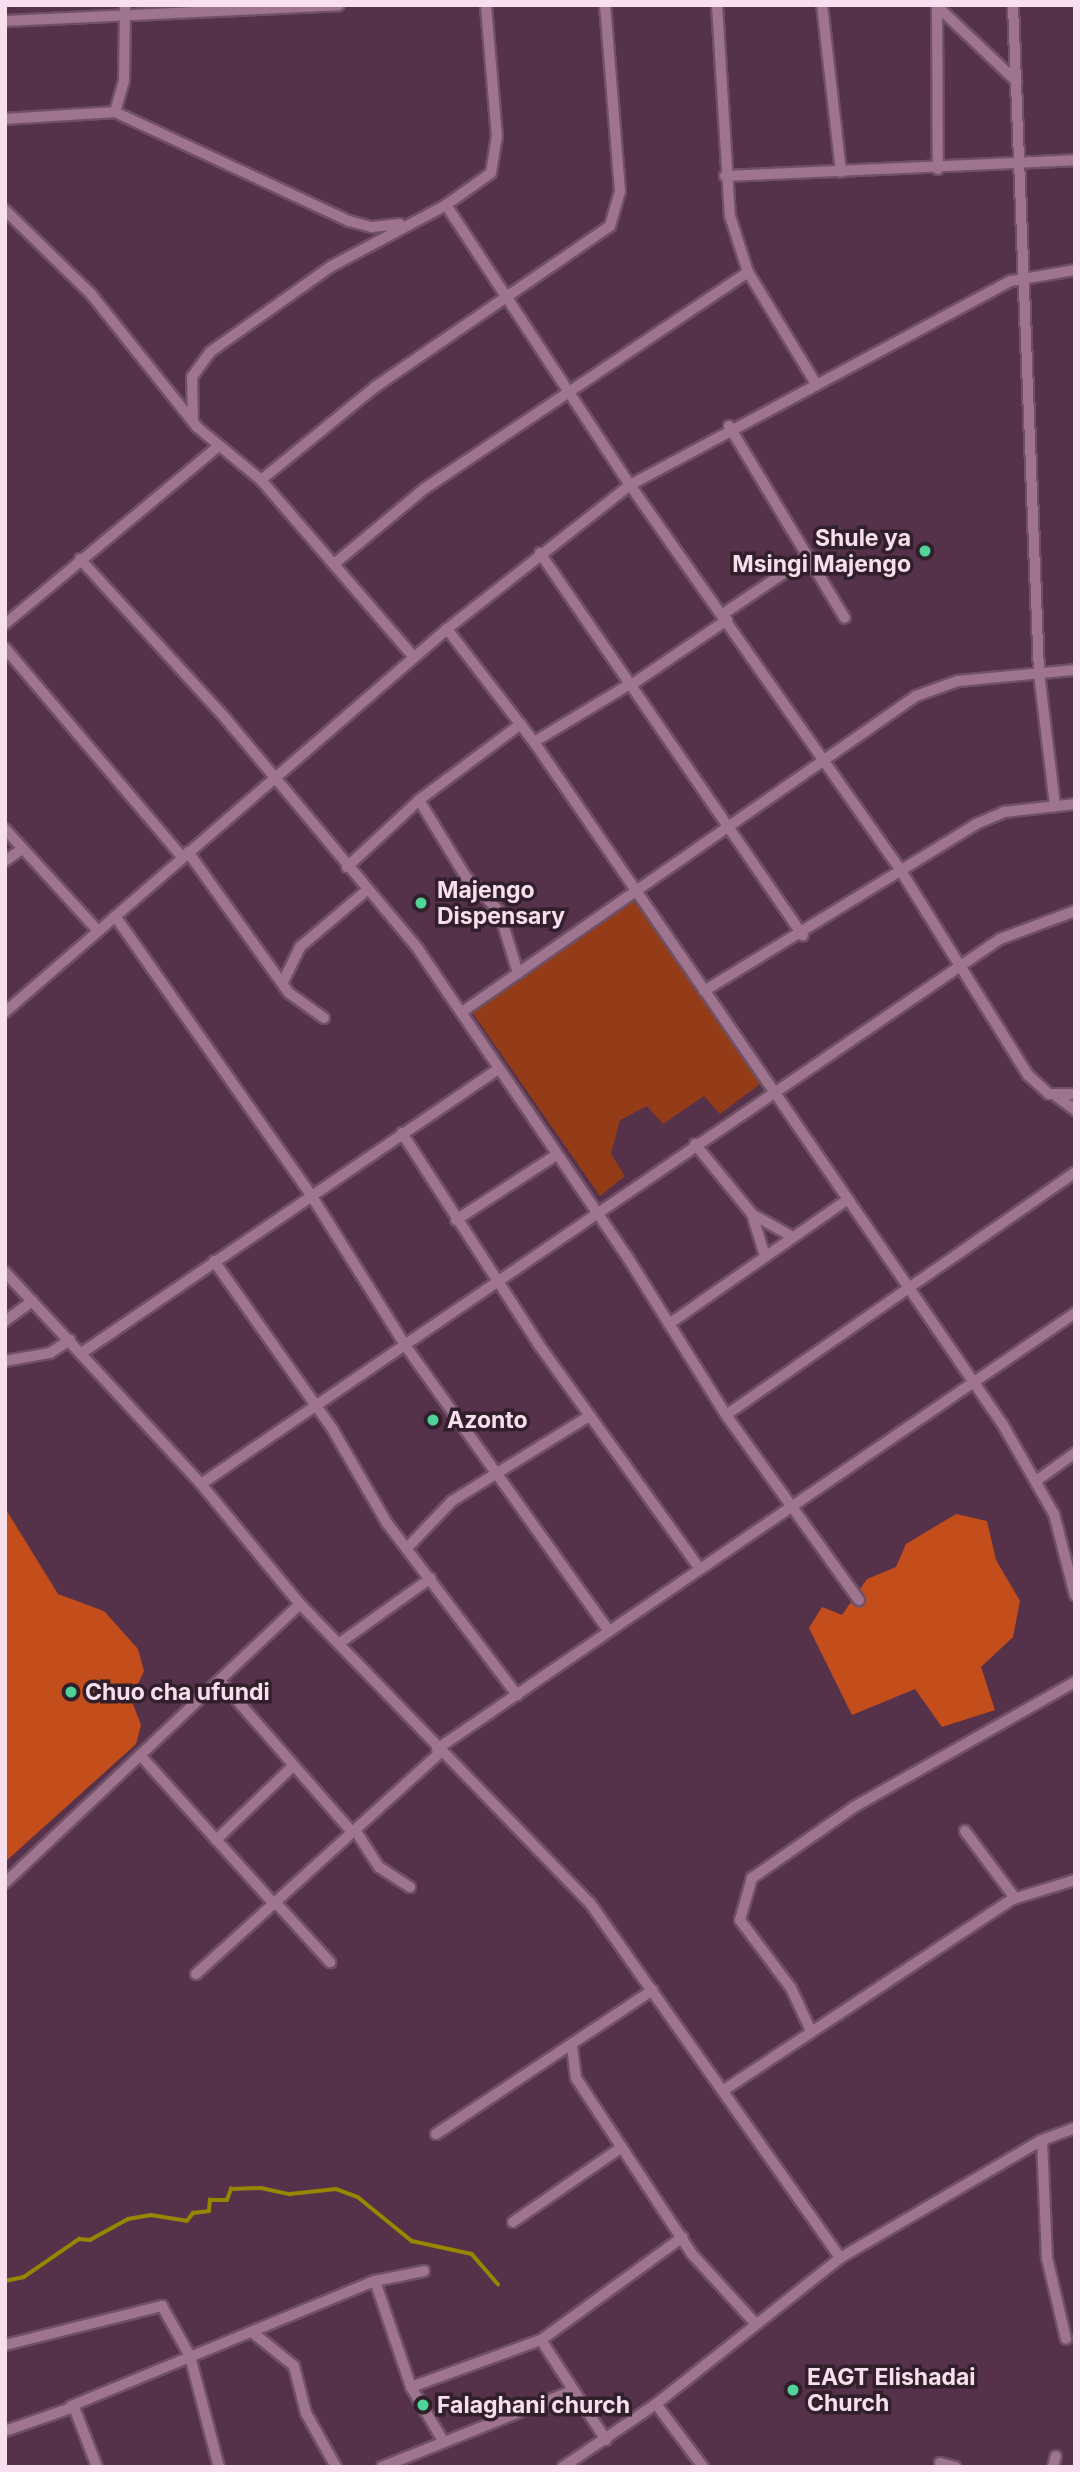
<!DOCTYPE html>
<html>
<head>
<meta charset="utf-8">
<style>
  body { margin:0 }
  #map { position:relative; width:1080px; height:2472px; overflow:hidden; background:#56324a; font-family:Inter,sans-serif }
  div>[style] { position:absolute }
  .green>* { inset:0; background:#933c17 }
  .forest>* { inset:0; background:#c34e1c }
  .stream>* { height:3.5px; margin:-1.75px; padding:0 1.75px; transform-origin:1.75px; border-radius:1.75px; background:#978700 }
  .roads { filter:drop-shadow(2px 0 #705065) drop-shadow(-2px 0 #705065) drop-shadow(0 2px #705065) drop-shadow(0 -2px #705065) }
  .minor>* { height:10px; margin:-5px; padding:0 5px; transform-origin:5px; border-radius:5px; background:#9e748f }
  .dots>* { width:19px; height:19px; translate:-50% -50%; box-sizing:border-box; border:4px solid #31202b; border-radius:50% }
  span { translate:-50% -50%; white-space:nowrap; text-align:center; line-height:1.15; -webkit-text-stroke:7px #31202b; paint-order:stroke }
  .poi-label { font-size:23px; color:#f7dfed; font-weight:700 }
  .right { translate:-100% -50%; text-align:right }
  .left { translate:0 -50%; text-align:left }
  .frame { position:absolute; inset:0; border:7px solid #f7dfed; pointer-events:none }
</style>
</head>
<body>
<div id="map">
  <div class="green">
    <i style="clip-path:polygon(639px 897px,764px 1081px,720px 1114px,704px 1096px,663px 1124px,647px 1106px,620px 1120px,611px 1154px,625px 1176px,600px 1196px,472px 1012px)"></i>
  </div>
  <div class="forest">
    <i style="clip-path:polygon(5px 1508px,58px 1594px,104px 1611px,138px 1649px,144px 1671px,131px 1699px,141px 1725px,136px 1744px,5px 1862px)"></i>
    <i style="clip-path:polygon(956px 1514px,987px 1521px,996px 1560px,1020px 1601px,1013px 1637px,981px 1667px,995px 1710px,942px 1727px,915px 1689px,852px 1715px,809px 1628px,822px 1607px,842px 1615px,867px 1579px,896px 1567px,906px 1544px)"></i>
  </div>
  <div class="stream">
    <i style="left:5px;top:2281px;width:19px;rotate:-12deg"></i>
    <i style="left:24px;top:2277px;width:67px;rotate:-34.6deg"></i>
    <i style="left:79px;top:2239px;width:11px;rotate:5deg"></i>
    <i style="left:90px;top:2240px;width:43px;rotate:-28.9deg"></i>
    <i style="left:128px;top:2219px;width:23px;rotate:-10deg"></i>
    <i style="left:151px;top:2215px;width:36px;rotate:9deg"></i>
    <i style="left:187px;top:2221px;width:10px;rotate:-53deg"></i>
    <i style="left:193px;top:2213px;width:16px;rotate:-7deg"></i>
    <i style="left:209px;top:2211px;width:11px;rotate:-85deg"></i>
    <i style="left:210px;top:2200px;width:17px"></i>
    <i style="left:227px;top:2200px;width:12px;rotate:-70deg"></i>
    <i style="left:231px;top:2189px;width:30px;rotate:-2deg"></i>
    <i style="left:261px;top:2188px;width:30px;rotate:12deg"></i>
    <i style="left:290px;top:2194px;width:46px;rotate:-6.2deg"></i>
    <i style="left:336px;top:2189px;width:23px;rotate:20deg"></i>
    <i style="left:358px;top:2197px;width:70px;rotate:39.2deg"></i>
    <i style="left:412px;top:2241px;width:61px;rotate:12.2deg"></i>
    <i style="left:472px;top:2254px;width:40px;rotate:49deg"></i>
  </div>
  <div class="roads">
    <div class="minor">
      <i style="left:717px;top:5px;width:211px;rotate:86.5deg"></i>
      <i style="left:730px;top:216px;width:59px;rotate:72.2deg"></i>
      <i style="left:748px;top:272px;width:129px;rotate:58.7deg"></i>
      <i style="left:822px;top:5px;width:168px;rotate:83.5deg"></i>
      <i style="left:937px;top:5px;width:164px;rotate:89.7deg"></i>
      <i style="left:1013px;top:5px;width:669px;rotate:87.77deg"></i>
      <i style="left:1039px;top:673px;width:134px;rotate:83.1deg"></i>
      <i style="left:937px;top:6px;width:109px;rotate:43.5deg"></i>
      <i style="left:5px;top:21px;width:334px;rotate:-2.7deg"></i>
      <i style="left:115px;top:112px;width:33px;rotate:-74deg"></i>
      <i style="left:124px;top:80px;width:75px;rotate:-89.2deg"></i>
      <i style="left:5px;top:119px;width:110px;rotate:-3.6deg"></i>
      <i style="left:115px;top:112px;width:258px;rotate:25deg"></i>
      <i style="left:349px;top:221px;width:24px;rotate:15deg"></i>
      <i style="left:372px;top:227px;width:28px;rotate:-6deg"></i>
      <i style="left:725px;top:176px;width:350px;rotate:-2.6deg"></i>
      <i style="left:446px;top:205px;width:335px;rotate:56.7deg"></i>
      <i style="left:630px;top:485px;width:472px;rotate:54.9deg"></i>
      <i style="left:901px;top:871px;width:240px;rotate:58.1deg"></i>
      <i style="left:1028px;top:1075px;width:28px;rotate:42deg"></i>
      <i style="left:1049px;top:1094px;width:26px"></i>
      <i style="left:5px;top:210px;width:120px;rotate:44.3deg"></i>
      <i style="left:91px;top:294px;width:170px;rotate:51.4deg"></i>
      <i style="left:197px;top:427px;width:83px;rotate:39.6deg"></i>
      <i style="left:261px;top:480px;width:234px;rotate:49.2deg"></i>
      <i style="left:193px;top:420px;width:43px;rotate:-91.3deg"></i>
      <i style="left:192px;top:377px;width:31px;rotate:-54deg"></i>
      <i style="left:210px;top:352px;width:147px;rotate:-35.3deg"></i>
      <i style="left:330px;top:267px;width:132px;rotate:-28.1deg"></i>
      <i style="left:446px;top:205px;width:55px;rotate:-35.4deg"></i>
      <i style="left:491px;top:173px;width:36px;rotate:-81deg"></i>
      <i style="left:497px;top:137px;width:132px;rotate:-94.8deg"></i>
      <i style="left:729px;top:426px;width:224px;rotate:58.9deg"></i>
      <i style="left:261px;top:480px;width:147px;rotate:-39.2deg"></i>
      <i style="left:375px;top:387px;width:285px;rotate:-34.4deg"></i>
      <i style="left:610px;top:226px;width:36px;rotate:-74deg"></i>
      <i style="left:620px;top:191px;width:187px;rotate:-94.6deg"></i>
      <i style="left:540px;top:553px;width:464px;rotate:55.5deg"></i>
      <i style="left:80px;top:559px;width:217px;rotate:47.6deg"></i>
      <i style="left:226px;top:719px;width:300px;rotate:50.1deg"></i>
      <i style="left:418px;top:949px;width:374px;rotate:55.8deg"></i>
      <i style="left:628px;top:1258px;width:185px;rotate:58deg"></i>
      <i style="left:726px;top:1415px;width:228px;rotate:54.3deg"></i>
      <i style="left:334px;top:564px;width:117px;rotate:-39.8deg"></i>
      <i style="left:424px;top:489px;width:390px;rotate:-33.8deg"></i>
      <i style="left:723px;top:614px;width:104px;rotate:-34deg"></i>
      <i style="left:5px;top:624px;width:278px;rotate:-39.8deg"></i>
      <i style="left:447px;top:629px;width:143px;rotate:52.4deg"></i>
      <i style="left:534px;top:742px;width:829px;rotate:55.52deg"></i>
      <i style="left:1003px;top:1425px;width:103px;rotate:60.2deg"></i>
      <i style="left:1054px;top:1514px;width:84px;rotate:75.5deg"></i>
      <i style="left:5px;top:648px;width:274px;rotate:49.7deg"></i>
      <i style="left:631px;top:685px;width:116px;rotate:-34.1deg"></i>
      <i style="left:534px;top:742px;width:112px;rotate:-31.1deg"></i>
      <i style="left:419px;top:800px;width:90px;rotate:58.6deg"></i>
      <i style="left:466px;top:877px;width:47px;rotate:45.9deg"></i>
      <i style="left:499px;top:911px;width:65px;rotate:73deg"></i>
      <i style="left:5px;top:829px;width:138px;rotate:47.6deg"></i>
      <i style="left:188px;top:852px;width:173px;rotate:54.4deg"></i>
      <i style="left:289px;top:993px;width:43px;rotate:35.5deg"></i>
      <i style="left:5px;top:861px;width:21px;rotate:-35deg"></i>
      <i style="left:347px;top:867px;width:98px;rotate:-42.9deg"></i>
      <i style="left:419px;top:800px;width:127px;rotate:-36.7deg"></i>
      <i style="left:115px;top:916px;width:341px;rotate:54.9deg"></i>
      <i style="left:311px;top:1195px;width:181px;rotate:57.9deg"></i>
      <i style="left:407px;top:1348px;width:346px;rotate:54.5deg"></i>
      <i style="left:283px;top:982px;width:39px;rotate:-64deg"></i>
      <i style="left:300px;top:947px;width:88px;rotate:-40.4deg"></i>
      <i style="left:704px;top:991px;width:319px;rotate:-31.5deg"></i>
      <i style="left:976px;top:824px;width:30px;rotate:-23deg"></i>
      <i style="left:1004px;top:812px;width:71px;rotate:-6.4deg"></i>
      <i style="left:5px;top:1012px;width:585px;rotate:-40.91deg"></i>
      <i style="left:447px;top:629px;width:233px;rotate:-38.2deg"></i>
      <i style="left:630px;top:485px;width:432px;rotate:-28.2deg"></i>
      <i style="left:1011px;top:281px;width:65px;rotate:-9.8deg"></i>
      <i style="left:462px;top:1012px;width:553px;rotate:-34.84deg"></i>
      <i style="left:916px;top:696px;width:45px;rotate:-19.7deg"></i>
      <i style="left:958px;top:681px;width:118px;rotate:-5.4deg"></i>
      <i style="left:1056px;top:1096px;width:24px;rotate:36deg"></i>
      <i style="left:402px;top:1133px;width:252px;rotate:57.1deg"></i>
      <i style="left:539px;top:1345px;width:276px;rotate:54.3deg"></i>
      <i style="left:695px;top:1144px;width:90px;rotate:50.8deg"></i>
      <i style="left:752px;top:1214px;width:41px;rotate:72.9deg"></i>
      <i style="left:752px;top:1214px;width:45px;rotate:29.4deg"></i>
      <i style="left:456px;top:1220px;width:119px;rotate:-33deg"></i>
      <i style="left:214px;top:1261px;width:207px;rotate:54.8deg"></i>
      <i style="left:333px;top:1430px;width:108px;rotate:59.9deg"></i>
      <i style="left:387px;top:1523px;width:216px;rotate:52.9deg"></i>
      <i style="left:5px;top:1272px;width:289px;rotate:47.2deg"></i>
      <i style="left:201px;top:1484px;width:156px;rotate:50.5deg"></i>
      <i style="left:300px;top:1604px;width:406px;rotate:136.6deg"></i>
      <i style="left:5px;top:1321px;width:34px;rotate:-36deg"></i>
      <i style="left:669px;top:1324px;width:215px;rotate:-34.9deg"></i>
      <i style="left:83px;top:1352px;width:501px;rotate:-34.26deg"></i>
      <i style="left:5px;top:1361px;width:46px;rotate:-10.1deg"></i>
      <i style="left:50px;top:1353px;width:24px;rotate:-33deg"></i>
      <i style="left:726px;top:1415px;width:425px;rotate:-34.8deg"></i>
      <i style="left:1036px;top:1481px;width:48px;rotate:-35.7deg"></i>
      <i style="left:201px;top:1484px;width:967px;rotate:-34.3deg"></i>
      <i style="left:1000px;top:939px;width:80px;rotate:-20.5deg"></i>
      <i style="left:407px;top:1548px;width:65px;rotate:-46.2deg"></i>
      <i style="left:452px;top:1501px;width:161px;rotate:-31.8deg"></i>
      <i style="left:300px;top:1604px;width:417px;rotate:45.9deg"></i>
      <i style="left:590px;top:1903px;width:434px;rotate:54.8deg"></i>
      <i style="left:840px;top:2258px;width:234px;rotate:-30.3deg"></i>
      <i style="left:1042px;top:2140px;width:35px;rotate:-20deg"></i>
      <i style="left:341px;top:1642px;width:110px;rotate:-35.4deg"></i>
      <i style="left:222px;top:1683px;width:198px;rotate:48.9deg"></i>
      <i style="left:437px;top:1749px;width:773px;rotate:-34.35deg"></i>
      <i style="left:140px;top:1755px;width:202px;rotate:48deg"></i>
      <i style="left:355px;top:1830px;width:44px;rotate:57deg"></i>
      <i style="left:379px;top:1867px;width:37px;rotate:33deg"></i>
      <i style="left:965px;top:1831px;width:84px;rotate:53.3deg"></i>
      <i style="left:216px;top:1840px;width:107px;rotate:-43.9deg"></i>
      <i style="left:277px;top:1904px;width:79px;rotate:47.6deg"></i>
      <i style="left:196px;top:1974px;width:329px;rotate:-42.2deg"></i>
      <i style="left:810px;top:2029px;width:45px;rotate:-114.9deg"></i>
      <i style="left:791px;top:1988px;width:85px;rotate:-126.9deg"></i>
      <i style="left:740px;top:1920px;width:44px;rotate:-74.1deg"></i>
      <i style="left:752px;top:1878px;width:124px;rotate:-34.8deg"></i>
      <i style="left:854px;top:1807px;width:254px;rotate:-29.5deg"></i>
      <i style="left:572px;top:2046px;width:32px;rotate:83deg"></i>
      <i style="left:576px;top:2078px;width:211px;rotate:56.6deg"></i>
      <i style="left:692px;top:2254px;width:93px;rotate:47.6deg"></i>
      <i style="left:724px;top:2090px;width:346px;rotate:-33.5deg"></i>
      <i style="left:1013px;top:1899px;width:65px;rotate:-17deg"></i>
      <i style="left:436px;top:2134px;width:260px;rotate:-33.6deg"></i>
      <i style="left:1042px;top:2140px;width:118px;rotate:87.6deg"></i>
      <i style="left:1047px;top:2258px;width:83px;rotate:76.8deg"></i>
      <i style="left:513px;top:2222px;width:132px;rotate:-34.5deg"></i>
      <i style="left:375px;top:2281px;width:112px;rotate:71.2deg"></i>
      <i style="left:411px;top:2387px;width:61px;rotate:59.2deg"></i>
      <i style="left:252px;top:2332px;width:54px;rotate:39deg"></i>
      <i style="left:294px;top:2366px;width:49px;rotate:75.7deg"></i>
      <i style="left:306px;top:2413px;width:62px;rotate:60.9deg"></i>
      <i style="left:5px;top:2345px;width:162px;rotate:-14deg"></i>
      <i style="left:162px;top:2306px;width:57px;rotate:60.8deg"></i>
      <i style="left:190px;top:2356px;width:115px;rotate:75.4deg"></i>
      <i style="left:411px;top:2387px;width:138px;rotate:-19.9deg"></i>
      <i style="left:656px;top:2404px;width:79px;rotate:53.3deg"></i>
      <i style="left:71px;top:2406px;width:329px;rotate:-22.4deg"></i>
      <i style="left:375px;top:2281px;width:50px;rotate:-11.5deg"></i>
      <i style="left:5px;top:2431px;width:73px;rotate:-19.2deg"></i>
      <i style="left:74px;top:2407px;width:64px;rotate:69deg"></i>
      <i style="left:606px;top:2440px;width:119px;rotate:-123deg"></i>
      <i style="left:541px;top:2340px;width:175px;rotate:-36deg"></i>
      <i style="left:940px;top:2463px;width:16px;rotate:15deg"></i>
      <i style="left:382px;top:2467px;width:205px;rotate:-21.8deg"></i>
      <i style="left:563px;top:2467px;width:112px;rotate:-34.1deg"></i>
      <i style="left:656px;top:2404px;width:235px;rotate:-38.4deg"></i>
      <i style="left:1053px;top:2467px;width:11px;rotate:-75deg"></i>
    </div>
  </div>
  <div class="dots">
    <i style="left:925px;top:551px;background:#4fd399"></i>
    <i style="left:421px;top:903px;background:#4fd399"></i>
    <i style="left:433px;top:1420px;background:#4fd399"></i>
    <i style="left:71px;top:1692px;background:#4fd399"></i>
    <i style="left:793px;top:2390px;background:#4fd399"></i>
    <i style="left:423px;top:2405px;background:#4fd399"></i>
  </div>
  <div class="poi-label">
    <span class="right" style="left:911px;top:551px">Shule ya<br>Msingi Majengo</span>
    <span class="left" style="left:437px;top:903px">Majengo<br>Dispensary</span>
    <span class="left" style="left:447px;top:1420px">Azonto</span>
    <span class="left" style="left:85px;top:1692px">Chuo cha ufundi</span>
    <span class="left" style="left:807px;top:2390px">EAGT Elishadai<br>Church</span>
    <span class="left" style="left:437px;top:2405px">Falaghani church</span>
  </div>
  <div class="frame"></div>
</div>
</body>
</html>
